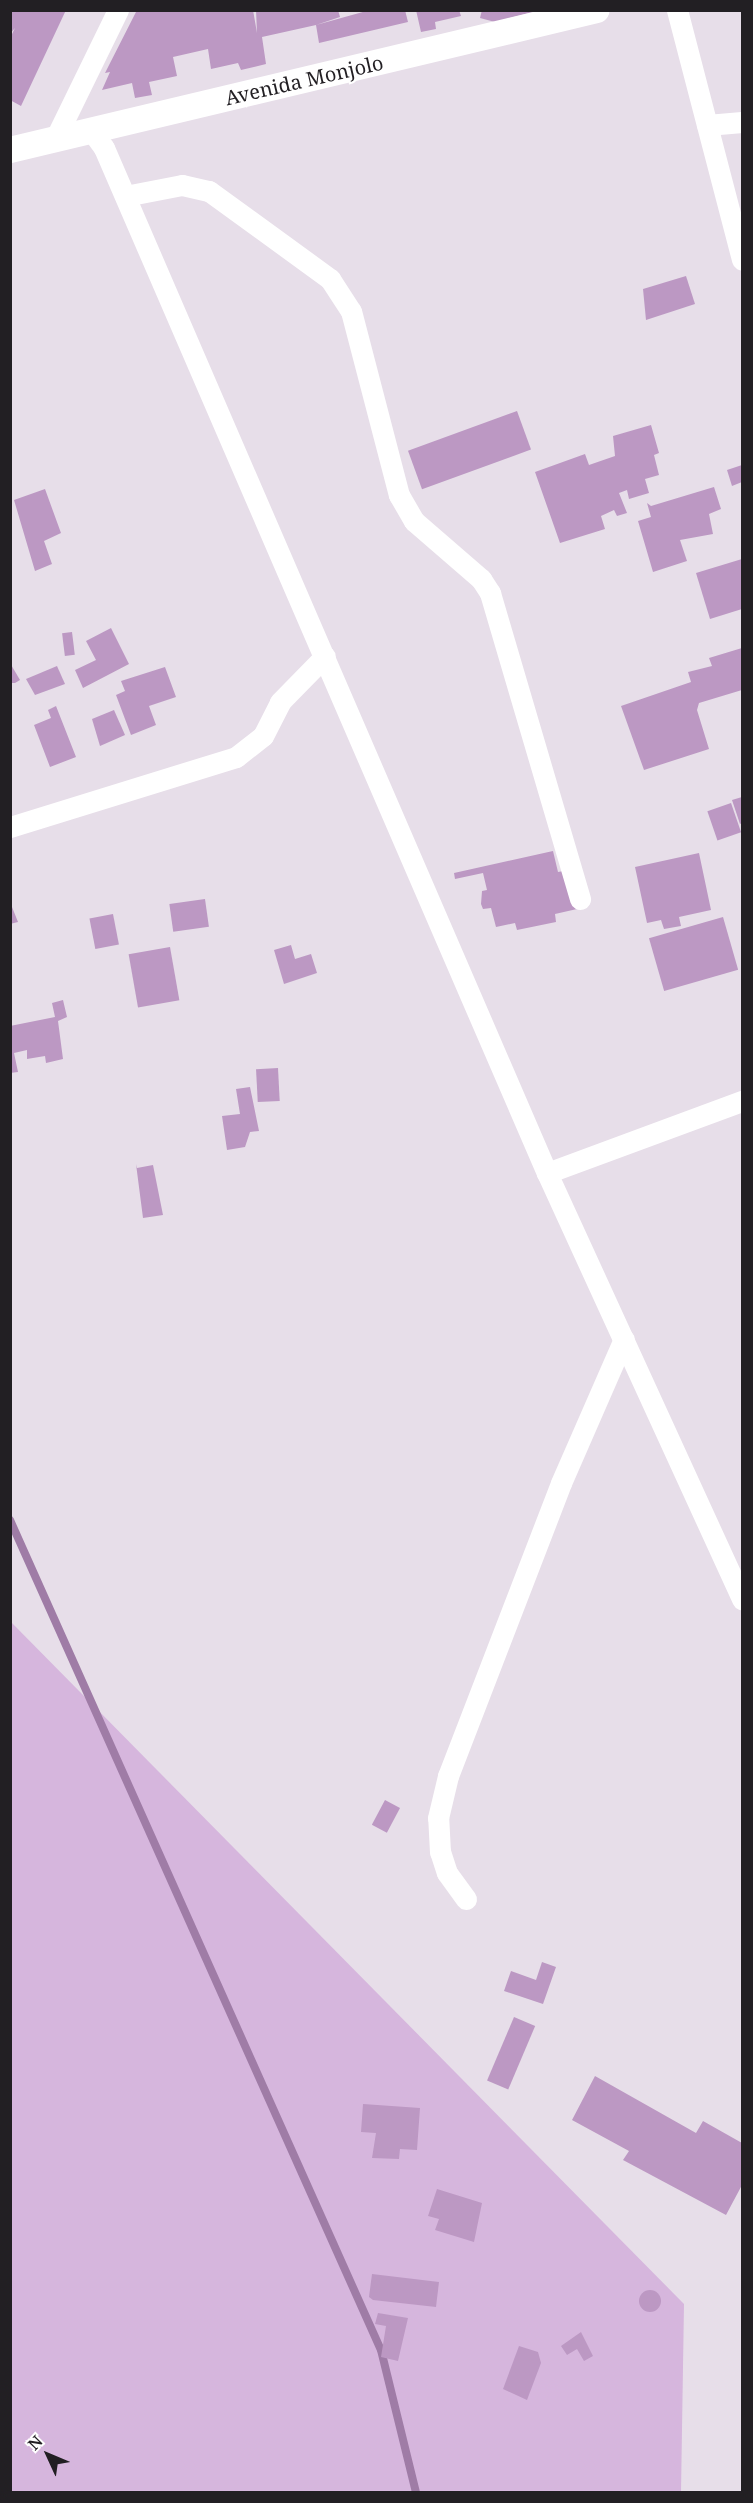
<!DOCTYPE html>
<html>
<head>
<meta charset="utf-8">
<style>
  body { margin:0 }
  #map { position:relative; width:753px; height:2503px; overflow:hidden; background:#e7dee9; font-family:"Noto Serif",serif }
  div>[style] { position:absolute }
  .green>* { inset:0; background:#d6b6dd }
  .stream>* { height:8px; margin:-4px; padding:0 4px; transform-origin:4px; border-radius:4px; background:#9f7ca6 }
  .building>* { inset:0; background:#bc98c3; transform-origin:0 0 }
  .round { border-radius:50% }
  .minor>* { height:21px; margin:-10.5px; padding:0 10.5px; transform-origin:10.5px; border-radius:10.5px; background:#fff }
  .tertiary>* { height:26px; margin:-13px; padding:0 13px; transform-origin:13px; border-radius:13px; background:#fff }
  span { translate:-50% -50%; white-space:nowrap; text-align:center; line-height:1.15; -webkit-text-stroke:4.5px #fff; paint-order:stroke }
  .street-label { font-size:20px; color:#221f23 }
  .frame { position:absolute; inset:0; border:12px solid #221f23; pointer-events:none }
  .north { position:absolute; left:18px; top:2425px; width:60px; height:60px; -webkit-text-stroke:4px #fff; paint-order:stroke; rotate:314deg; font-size:16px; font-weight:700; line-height:24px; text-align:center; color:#221f23 }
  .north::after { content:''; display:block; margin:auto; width:21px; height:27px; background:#221f23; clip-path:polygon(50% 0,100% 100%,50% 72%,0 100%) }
</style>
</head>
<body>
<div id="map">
  <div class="green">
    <i style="clip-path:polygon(10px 1621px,684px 2304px,681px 2492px,11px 2492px)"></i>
  </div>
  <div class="stream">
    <i style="left:10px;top:1520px;width:909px;rotate:65.92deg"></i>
    <i style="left:381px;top:2350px;width:146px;rotate:76.2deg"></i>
  </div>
  <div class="building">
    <i style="clip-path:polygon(10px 10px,66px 10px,21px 106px,10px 100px,10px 38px,15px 28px,10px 34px)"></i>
    <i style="clip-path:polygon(137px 10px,253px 10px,257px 33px,256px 10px,338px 10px,340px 17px,316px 25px,370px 10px,405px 10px,408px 22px,319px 43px,316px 25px,262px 37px,266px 64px,241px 70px,238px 63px,211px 69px,208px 49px,173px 57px,177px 76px,149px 82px,152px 95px,135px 98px,132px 83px,102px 90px,110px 72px,105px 73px)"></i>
    <i style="clip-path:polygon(416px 10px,459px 10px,461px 16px,435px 22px,436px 29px,421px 32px)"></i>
    <i style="clip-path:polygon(482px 10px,537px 10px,537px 11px,495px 22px,480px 18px)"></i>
    <i style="clip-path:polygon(686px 276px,695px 304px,646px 320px,643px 289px)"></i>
    <i style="left:517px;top:411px;width:41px;height:116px;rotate:70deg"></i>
    <i style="clip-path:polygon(651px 425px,659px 453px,654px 455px,659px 475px,645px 479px,649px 493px,629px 499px,627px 490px,619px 493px,627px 513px,617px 516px,614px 510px,601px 516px,605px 529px,560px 543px,535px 472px,585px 454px,589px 465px,615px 456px,613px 436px)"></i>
    <i style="clip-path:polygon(742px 465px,742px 482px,732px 486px,727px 470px)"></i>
    <i style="clip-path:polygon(714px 487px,721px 509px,709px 514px,713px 534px,680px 540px,687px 561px,653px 572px,638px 521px,651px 517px,647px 503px,651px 506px)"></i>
    <i style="clip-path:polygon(45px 489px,61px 533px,44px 541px,52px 564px,35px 571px,14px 500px)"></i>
    <i style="clip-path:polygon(742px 559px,742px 609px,710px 619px,696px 573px)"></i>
    <i style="clip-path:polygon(111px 628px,129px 664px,83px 688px,75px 670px,96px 660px,86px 641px)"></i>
    <i style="left:72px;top:632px;width:23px;height:10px;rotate:83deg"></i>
    <i style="clip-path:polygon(742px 648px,742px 690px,699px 703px,697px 710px,709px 749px,644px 770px,621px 706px,691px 682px,688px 672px,712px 666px,709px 658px)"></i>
    <i style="clip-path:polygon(10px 663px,20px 680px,15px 683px,10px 683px)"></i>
    <i style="clip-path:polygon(57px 666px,65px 684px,35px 695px,26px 679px)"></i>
    <i style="clip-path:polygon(165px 667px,176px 697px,149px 706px,156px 725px,131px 735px,116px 695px,125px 691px,121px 681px)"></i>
    <i style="clip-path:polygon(56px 706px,76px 757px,50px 767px,34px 725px,51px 718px,48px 710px)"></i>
    <i style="clip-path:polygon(114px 710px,125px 735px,100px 746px,92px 719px)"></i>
    <i style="clip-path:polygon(742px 797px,742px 823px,740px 824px,732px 800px)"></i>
    <i style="left:731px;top:803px;width:31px;height:25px;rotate:71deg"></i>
    <i style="clip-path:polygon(553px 851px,558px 872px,569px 870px,577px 909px,555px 914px,556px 922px,517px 930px,515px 923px,496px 927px,491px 908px,483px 909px,481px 904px,482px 891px,487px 890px,483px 873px,455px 879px,454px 873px)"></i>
    <i style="clip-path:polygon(699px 853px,711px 910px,679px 917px,681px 926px,664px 929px,661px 920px,647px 923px,635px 867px)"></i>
    <i style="left:205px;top:899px;width:28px;height:36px;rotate:82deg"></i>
    <i style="clip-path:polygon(10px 902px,18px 922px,10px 924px)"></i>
    <i style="left:113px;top:914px;width:31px;height:24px;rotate:79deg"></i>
    <i style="left:723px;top:917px;width:55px;height:77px;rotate:74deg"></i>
    <i style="clip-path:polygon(291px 945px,295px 959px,311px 954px,317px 973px,284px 984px,274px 950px)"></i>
    <i style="left:170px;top:947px;width:54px;height:42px;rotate:80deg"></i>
    <i style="clip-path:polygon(63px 1000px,67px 1017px,58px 1021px,63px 1059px,46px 1063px,45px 1056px,27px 1059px,27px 1050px,14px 1053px,18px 1072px,10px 1073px,10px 1026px,55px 1017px,52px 1003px)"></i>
    <i style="left:278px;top:1068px;width:33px;height:22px;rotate:87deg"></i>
    <i style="clip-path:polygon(250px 1087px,259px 1131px,250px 1132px,245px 1147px,227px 1150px,222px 1116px,240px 1114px,236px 1089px)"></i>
    <i style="clip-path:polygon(136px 1164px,137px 1168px,153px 1165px,163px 1215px,143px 1218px)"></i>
    <i style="left:385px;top:1800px;width:17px;height:28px;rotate:28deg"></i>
    <i style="clip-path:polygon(542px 1962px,556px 1967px,543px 2004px,504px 1991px,511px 1971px,536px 1980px)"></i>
    <i style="left:514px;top:2017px;width:23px;height:69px;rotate:23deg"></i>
    <i style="clip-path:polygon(595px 2076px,696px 2133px,703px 2121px,742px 2143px,742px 2185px,726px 2215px,623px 2160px,629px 2151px,572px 2120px)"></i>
    <i style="clip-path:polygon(363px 2104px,420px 2108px,417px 2150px,400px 2149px,399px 2159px,372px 2158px,376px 2133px,361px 2132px)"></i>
    <i style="clip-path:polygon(437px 2189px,482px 2203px,474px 2242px,435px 2230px,439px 2219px,428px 2216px)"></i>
    <i style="clip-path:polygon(372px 2274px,439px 2282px,436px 2307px,373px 2300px,369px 2297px)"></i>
    <i class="round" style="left:639px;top:2290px;width:22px;height:22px"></i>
    <i style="clip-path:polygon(378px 2313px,408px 2318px,398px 2361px,381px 2357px,386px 2326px,375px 2324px)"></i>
    <i style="clip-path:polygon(581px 2332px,593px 2356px,584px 2361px,577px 2349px,567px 2355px,561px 2346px)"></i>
    <i style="clip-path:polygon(519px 2346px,538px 2352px,541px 2363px,527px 2400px,503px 2389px)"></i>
  </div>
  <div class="minor">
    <i style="left:677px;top:10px;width:258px;rotate:75.4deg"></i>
    <i style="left:707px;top:125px;width:35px;rotate:-5deg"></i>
    <i style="left:91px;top:130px;width:22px;rotate:54deg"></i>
    <i style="left:104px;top:148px;width:1117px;rotate:66.63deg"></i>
    <i style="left:547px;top:1173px;width:469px;rotate:65.4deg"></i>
    <i style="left:55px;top:139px;width:144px;rotate:-64deg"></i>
    <i style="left:125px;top:196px;width:58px;rotate:-10.9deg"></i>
    <i style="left:182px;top:185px;width:28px;rotate:13deg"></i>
    <i style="left:209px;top:191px;width:150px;rotate:36deg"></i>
    <i style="left:330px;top:279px;width:38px;rotate:57deg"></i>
    <i style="left:351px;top:311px;width:190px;rotate:75.4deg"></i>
    <i style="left:399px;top:495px;width:30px;rotate:60deg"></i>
    <i style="left:414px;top:521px;width:89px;rotate:40.9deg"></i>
    <i style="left:481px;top:579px;width:17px;rotate:57deg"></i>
    <i style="left:490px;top:593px;width:319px;rotate:73.6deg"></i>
    <i style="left:10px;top:827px;width:237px;rotate:-17.2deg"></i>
    <i style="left:236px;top:757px;width:34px;rotate:-38deg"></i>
    <i style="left:263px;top:736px;width:38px;rotate:-63deg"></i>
    <i style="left:280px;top:702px;width:64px;rotate:-45.6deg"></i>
    <i style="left:547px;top:1173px;width:208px;rotate:-20.3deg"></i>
    <i style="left:466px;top:1899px;width:32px;rotate:-126deg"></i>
    <i style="left:447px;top:1873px;width:22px;rotate:-108deg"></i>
    <i style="left:440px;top:1852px;width:34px;rotate:-93deg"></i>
    <i style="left:438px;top:1818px;width:43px;rotate:-76.6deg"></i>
    <i style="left:448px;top:1776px;width:314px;rotate:-68.9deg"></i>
    <i style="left:561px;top:1483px;width:157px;rotate:-66.4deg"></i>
  </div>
  <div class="tertiary">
    <i style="left:10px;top:150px;width:603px;rotate:-13.41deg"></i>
  </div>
  <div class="street-label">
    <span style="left:304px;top:80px;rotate:-13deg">Avenida Monjolo</span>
  </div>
  <div class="frame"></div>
  <div class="north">N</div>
</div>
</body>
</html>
